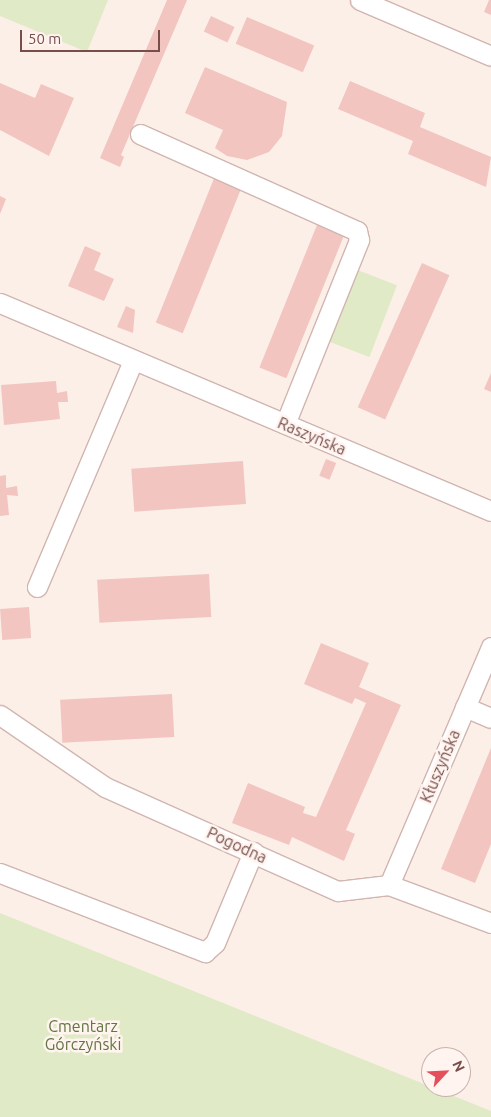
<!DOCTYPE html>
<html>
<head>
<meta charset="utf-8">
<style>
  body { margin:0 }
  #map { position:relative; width:491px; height:1117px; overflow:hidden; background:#fcefe8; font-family:Ubuntu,sans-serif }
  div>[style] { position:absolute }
  .green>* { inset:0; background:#e0eac6; transform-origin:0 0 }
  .building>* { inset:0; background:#f2c5c0; transform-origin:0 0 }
  .roads { filter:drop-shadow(1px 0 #d1b5b0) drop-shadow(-1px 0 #d1b5b0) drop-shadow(0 1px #d1b5b0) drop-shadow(0 -1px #d1b5b0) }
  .minor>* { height:19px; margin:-9.5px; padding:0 9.5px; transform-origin:9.5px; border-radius:9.5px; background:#fff }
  span { translate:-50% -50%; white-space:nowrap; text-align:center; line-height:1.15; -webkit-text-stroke:5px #fff4ef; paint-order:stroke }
  .street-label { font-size:16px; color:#774e4c }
  .park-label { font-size:16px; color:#617641 }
  .north { position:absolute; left:421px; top:1047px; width:50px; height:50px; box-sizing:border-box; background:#fff4ef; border:1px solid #c9b2ae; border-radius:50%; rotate:65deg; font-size:14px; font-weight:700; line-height:20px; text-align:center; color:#774e4c }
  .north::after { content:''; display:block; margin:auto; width:18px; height:22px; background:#e44f5b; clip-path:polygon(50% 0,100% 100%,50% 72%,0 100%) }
  .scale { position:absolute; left:20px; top:30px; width:140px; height:22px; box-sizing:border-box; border:2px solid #774e4c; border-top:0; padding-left:6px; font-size:15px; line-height:18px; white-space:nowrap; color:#774e4c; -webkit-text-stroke:4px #fff4ef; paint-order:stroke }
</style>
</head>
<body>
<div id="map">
  <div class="green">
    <i style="clip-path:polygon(0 0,108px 0,87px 52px,0 16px)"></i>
    <i style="left:355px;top:269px;width:45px;height:77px;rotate:21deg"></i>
    <i style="clip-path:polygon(0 913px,491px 1111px,491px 1117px,0 1117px)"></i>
  </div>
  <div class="building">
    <i style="clip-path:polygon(167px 0,187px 0,121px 155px,124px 157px,120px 167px,100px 158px)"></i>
    <i style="clip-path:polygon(489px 0,491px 0,491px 15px,484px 12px)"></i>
    <i style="left:211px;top:16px;width:26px;height:17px;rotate:25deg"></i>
    <i style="left:247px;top:17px;width:73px;height:29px;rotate:23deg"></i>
    <i style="clip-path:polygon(205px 67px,287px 102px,282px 136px,269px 152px,247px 160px,227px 156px,215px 148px,223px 130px,185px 113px)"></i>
    <i style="clip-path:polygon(350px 81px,425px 113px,420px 127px,491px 157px,486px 187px,408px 154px,413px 141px,338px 109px)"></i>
    <i style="clip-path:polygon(0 83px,35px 98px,41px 84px,74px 98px,49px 156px,0 130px)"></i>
    <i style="left:215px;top:176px;width:29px;height:158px;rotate:22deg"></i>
    <i style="clip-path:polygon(0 196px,6px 199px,0 214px)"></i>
    <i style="left:319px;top:220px;width:29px;height:159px;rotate:22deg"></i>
    <i style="clip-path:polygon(85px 246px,101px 253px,94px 270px,114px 279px,104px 301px,68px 286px)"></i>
    <i style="left:422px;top:263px;width:30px;height:158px;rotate:24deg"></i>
    <i style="clip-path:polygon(126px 306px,135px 310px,133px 333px,117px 327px)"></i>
    <i style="clip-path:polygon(491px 373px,491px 392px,484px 389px)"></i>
    <i style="clip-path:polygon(56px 381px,57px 393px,67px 391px,68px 402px,58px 402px,60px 419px,4px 425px,1px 385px)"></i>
    <i style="left:326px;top:459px;width:11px;height:18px;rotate:22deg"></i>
    <i style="left:243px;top:461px;width:43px;height:112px;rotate:86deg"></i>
    <i style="clip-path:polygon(6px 475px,6px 488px,17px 486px,18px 496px,7px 495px,9px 515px,0 516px,0 476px)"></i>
    <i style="left:209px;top:574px;width:43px;height:112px;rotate:87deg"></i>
    <i style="left:29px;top:607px;width:31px;height:29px;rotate:86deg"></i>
    <i style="clip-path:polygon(321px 643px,369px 663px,359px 687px,401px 705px,346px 830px,355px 834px,344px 861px,292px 837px,289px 845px,232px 823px,248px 783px,305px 807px,303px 813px,316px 817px,366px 703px,355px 698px,352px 704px,304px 684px)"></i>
    <i style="left:172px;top:694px;width:43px;height:112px;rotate:87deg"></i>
    <i style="clip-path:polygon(491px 748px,491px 844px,475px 883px,441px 869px)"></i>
  </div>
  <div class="roads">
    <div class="minor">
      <i style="left:360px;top:0;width:142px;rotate:23.1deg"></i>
      <i style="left:140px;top:134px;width:238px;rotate:24.1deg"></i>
      <i style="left:357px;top:231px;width:9px;rotate:77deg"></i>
      <i style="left:359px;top:240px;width:198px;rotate:111.9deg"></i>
      <i style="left:0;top:303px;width:533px;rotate:22.96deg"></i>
      <i style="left:37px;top:587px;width:246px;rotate:-67deg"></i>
      <i style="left:465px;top:707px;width:28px;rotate:23deg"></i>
      <i style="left:0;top:715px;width:127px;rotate:34.4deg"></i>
      <i style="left:105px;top:787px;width:255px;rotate:24.1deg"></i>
      <i style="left:338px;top:891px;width:51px;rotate:-6.7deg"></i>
      <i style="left:389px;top:885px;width:109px;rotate:20.4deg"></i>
      <i style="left:0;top:873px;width:220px;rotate:21.1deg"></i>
      <i style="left:205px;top:952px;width:13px;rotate:-42deg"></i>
      <i style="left:215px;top:943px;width:99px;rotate:-67.3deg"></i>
      <i style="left:389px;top:885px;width:259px;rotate:-66.8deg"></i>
    </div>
  </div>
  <div class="street-label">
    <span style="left:312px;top:436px;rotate:23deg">Raszyńska</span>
    <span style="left:440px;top:766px;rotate:-67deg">Kłuszyńska</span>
    <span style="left:237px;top:845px;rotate:25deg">Pogodna</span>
  </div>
  <div class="park-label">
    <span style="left:83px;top:1035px">Cmentarz<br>Górczyński</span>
  </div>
  <div class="north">N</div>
  <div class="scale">50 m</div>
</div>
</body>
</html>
